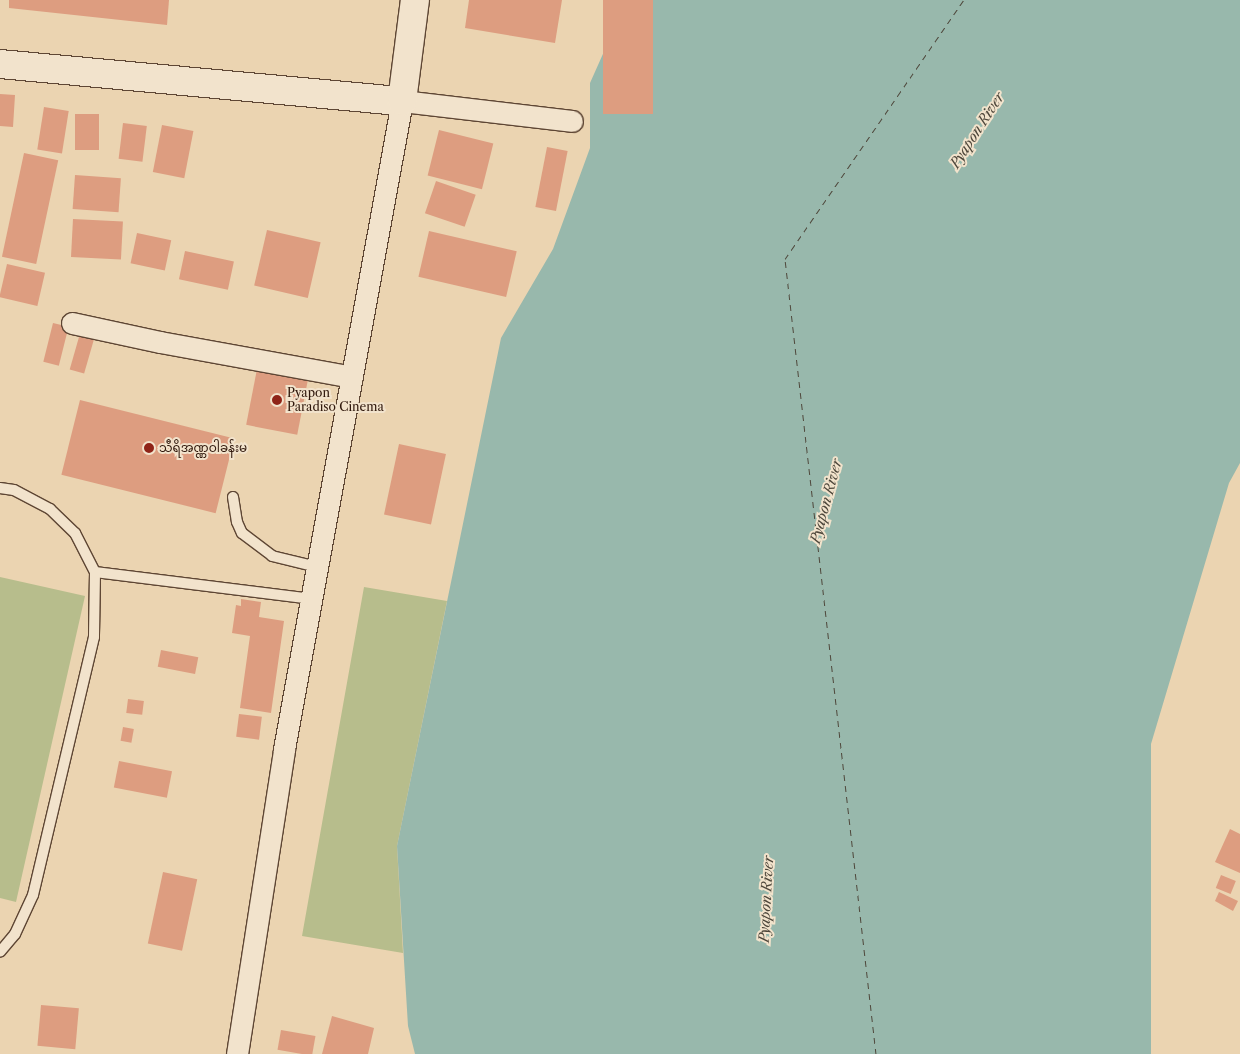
<!DOCTYPE html>
<html>
<head>
<meta charset="utf-8">
<style>
  body { margin:0 }
  #map { position:relative; width:1240px; height:1054px; overflow:hidden; background:#ebd4b1; font-family:"Libre Caslon Text","Noto Sans Myanmar",serif }
  div>[style] { position:absolute }
  .green>* { inset:0; background:#b7bd8c }
  .water>* { inset:0; background:#98b8ac }
  .ferry>* { height:1px; margin-top:-0.5px; transform-origin:0; background:repeating-linear-gradient(90deg,#4e473b 0 6px,transparent 0 11px) }
  .building>* { inset:0; background:#dd9d80; transform-origin:0 0 }
  .roads { filter:drop-shadow(1px 0 #5e4634) drop-shadow(-1px 0 #5e4634) drop-shadow(0 1px #5e4634) drop-shadow(0 -1px #5e4634) }
  .lane>* { height:10px; margin:-5px; padding:0 5px; transform-origin:5px; border-radius:5px; background:#f2e3cc }
  .street>* { height:21px; margin:-10.5px; padding:0 10.5px; transform-origin:10.5px; border-radius:10.5px; background:#f2e3cc }
  .secondary>* { height:28px; margin:-14px; padding:0 14px; transform-origin:14px; border-radius:14px; background:#f2e3cc }
  .dots>* { width:14px; height:14px; translate:-50% -50%; box-sizing:border-box; border:2px solid #f2e3cc; border-radius:50% }
  span { translate:-50% -50%; white-space:nowrap; text-align:center; line-height:1.15; -webkit-text-stroke:4px #f2e3cc; paint-order:stroke }
  .poi-label { font-size:12px; color:#2f170b }
  .left { translate:0 -50%; text-align:left }
  .water-label { font-size:14px; color:#4e473b; font-style:italic }
</style>
</head>
<body>
<div id="map">
  <div class="green">
    <i style="clip-path:polygon(0 577px,85px 596px,16px 902px,0 898px)"></i>
    <i style="clip-path:polygon(364px 587px,447px 601px,397px 846px,403px 953px,302px 936px)"></i>
  </div>
  <div class="water">
    <i style="clip-path:polygon(627px 0,1240px 0,1240px 463px,1229px 483px,1151px 744px,1151px 1054px,415px 1054px,408px 1026px,397px 846px,501px 338px,553px 249px,590px 148px,590px 83px)"></i>
  </div>
  <div class="ferry">
    <i style="left:876px;top:1054px;width:800px;rotate:-96.53deg"></i>
    <i style="left:785px;top:259px;width:315px;rotate:-55.4deg"></i>
  </div>
  <div class="building">
    <i style="clip-path:polygon(9px 0,169px 0,167px 25px,9px 8px)"></i>
    <i style="clip-path:polygon(469px 0,562px 0,555px 43px,465px 28px)"></i>
    <i style="left:603px;top:0;width:50px;height:114px"></i>
    <i style="clip-path:polygon(0 94px,15px 95px,13px 127px,0 126px)"></i>
    <i style="left:44px;top:107px;width:25px;height:43px;rotate:9deg"></i>
    <i style="left:75px;top:114px;width:24px;height:36px"></i>
    <i style="left:123px;top:123px;width:24px;height:36px;rotate:7deg"></i>
    <i style="left:162px;top:125px;width:32px;height:48px;rotate:11deg"></i>
    <i style="left:439px;top:130px;width:56px;height:47px;rotate:14deg"></i>
    <i style="left:547px;top:147px;width:21px;height:61px;rotate:11deg"></i>
    <i style="left:24px;top:153px;width:35px;height:106px;rotate:12deg"></i>
    <i style="left:75px;top:175px;width:46px;height:34px;rotate:4deg"></i>
    <i style="left:436px;top:181px;width:42px;height:34px;rotate:19deg"></i>
    <i style="left:73px;top:219px;width:50px;height:38px;rotate:3deg"></i>
    <i style="left:267px;top:230px;width:55px;height:57px;rotate:13deg"></i>
    <i style="left:429px;top:231px;width:90px;height:47px;rotate:13deg"></i>
    <i style="left:137px;top:233px;width:35px;height:31px;rotate:12deg"></i>
    <i style="left:185px;top:251px;width:50px;height:29px;rotate:12deg"></i>
    <i style="left:7px;top:264px;width:39px;height:34px;rotate:13deg"></i>
    <i style="left:53px;top:323px;width:16px;height:40px;rotate:14deg"></i>
    <i style="left:81px;top:330px;width:15px;height:41px;rotate:16deg"></i>
    <i style="left:258px;top:364px;width:52px;height:62px;rotate:11deg"></i>
    <i style="left:80px;top:400px;width:159px;height:77px;rotate:14deg"></i>
    <i style="left:399px;top:444px;width:48px;height:72px;rotate:12deg"></i>
    <i style="clip-path:polygon(241px 599px,261px 602px,259px 617px,284px 621px,271px 713px,240px 708px,250px 636px,232px 633px,236px 605px,241px 606px)"></i>
    <i style="left:161px;top:650px;width:38px;height:17px;rotate:11deg"></i>
    <i style="left:128px;top:699px;width:16px;height:14px;rotate:7deg"></i>
    <i style="left:239px;top:714px;width:23px;height:23px;rotate:7deg"></i>
    <i style="left:123px;top:727px;width:11px;height:14px;rotate:10deg"></i>
    <i style="left:119px;top:761px;width:54px;height:27px;rotate:11deg"></i>
    <i style="clip-path:polygon(1230px 829px,1240px 834px,1240px 873px,1215px 862px)"></i>
    <i style="left:163px;top:872px;width:35px;height:73px;rotate:12deg"></i>
    <i style="left:1221px;top:875px;width:16px;height:14px;rotate:22deg"></i>
    <i style="clip-path:polygon(1219px 892px,1238px 901px,1233px 911px,1215px 901px)"></i>
    <i style="left:41px;top:1005px;width:38px;height:41px;rotate:5deg"></i>
    <i style="clip-path:polygon(332px 1016px,374px 1028px,368px 1054px,322px 1054px)"></i>
    <i style="left:281px;top:1030px;width:35px;height:20px;rotate:10deg"></i>
  </div>
  <div class="roads">
    <div class="lane">
      <i style="left:0;top:488px;width:14px;rotate:8deg"></i>
      <i style="left:14px;top:490px;width:41px;rotate:27.8deg"></i>
      <i style="left:50px;top:509px;width:35px;rotate:44deg"></i>
      <i style="left:75px;top:533px;width:44px;rotate:62.9deg"></i>
      <i style="left:95px;top:572px;width:65px;rotate:90.9deg"></i>
      <i style="left:94px;top:637px;width:265px;rotate:103.3deg"></i>
      <i style="left:33px;top:895px;width:43px;rotate:114.8deg"></i>
      <i style="left:15px;top:934px;width:23px;rotate:130deg"></i>
      <i style="left:233px;top:497px;width:25px;rotate:81deg"></i>
      <i style="left:237px;top:522px;width:12px;rotate:66deg"></i>
      <i style="left:242px;top:533px;width:38px;rotate:37deg"></i>
      <i style="left:272px;top:556px;width:46px;rotate:13.7deg"></i>
      <i style="left:95px;top:572px;width:219px;rotate:7.1deg"></i>
    </div>
    <div class="street">
      <i style="left:72px;top:323px;width:90px;rotate:12.2deg"></i>
      <i style="left:160px;top:342px;width:195px;rotate:10.3deg"></i>
      <i style="left:237px;top:1054px;width:309px;rotate:-81.2deg"></i>
      <i style="left:284px;top:749px;width:659px;rotate:-79.68deg"></i>
      <i style="left:402px;top:101px;width:171px;rotate:6.7deg"></i>
    </div>
    <div class="secondary">
      <i style="left:0;top:64px;width:404px;rotate:5.3deg"></i>
      <i style="left:402px;top:101px;width:102px;rotate:-82.7deg"></i>
    </div>
  </div>
  <div class="dots">
    <i style="left:277px;top:400px;background:#8f2418"></i>
    <i style="left:149px;top:448px;background:#8f2418"></i>
  </div>
  <div class="poi-label">
    <span class="left" style="left:287px;top:400px">Pyapon<br>Paradiso Cinema</span>
    <span class="left" style="left:159px;top:448px">သီရိအဏ္ဏဝါခန်းမ</span>
  </div>
  <div class="water-label">
    <span style="left:977px;top:130px;rotate:-57deg">Pyapon River</span>
    <span style="left:826px;top:501px;rotate:-75deg">Pyapon River</span>
    <span style="left:766px;top:899px;rotate:-87deg">Pyapon River</span>
  </div>
</div>
</body>
</html>
